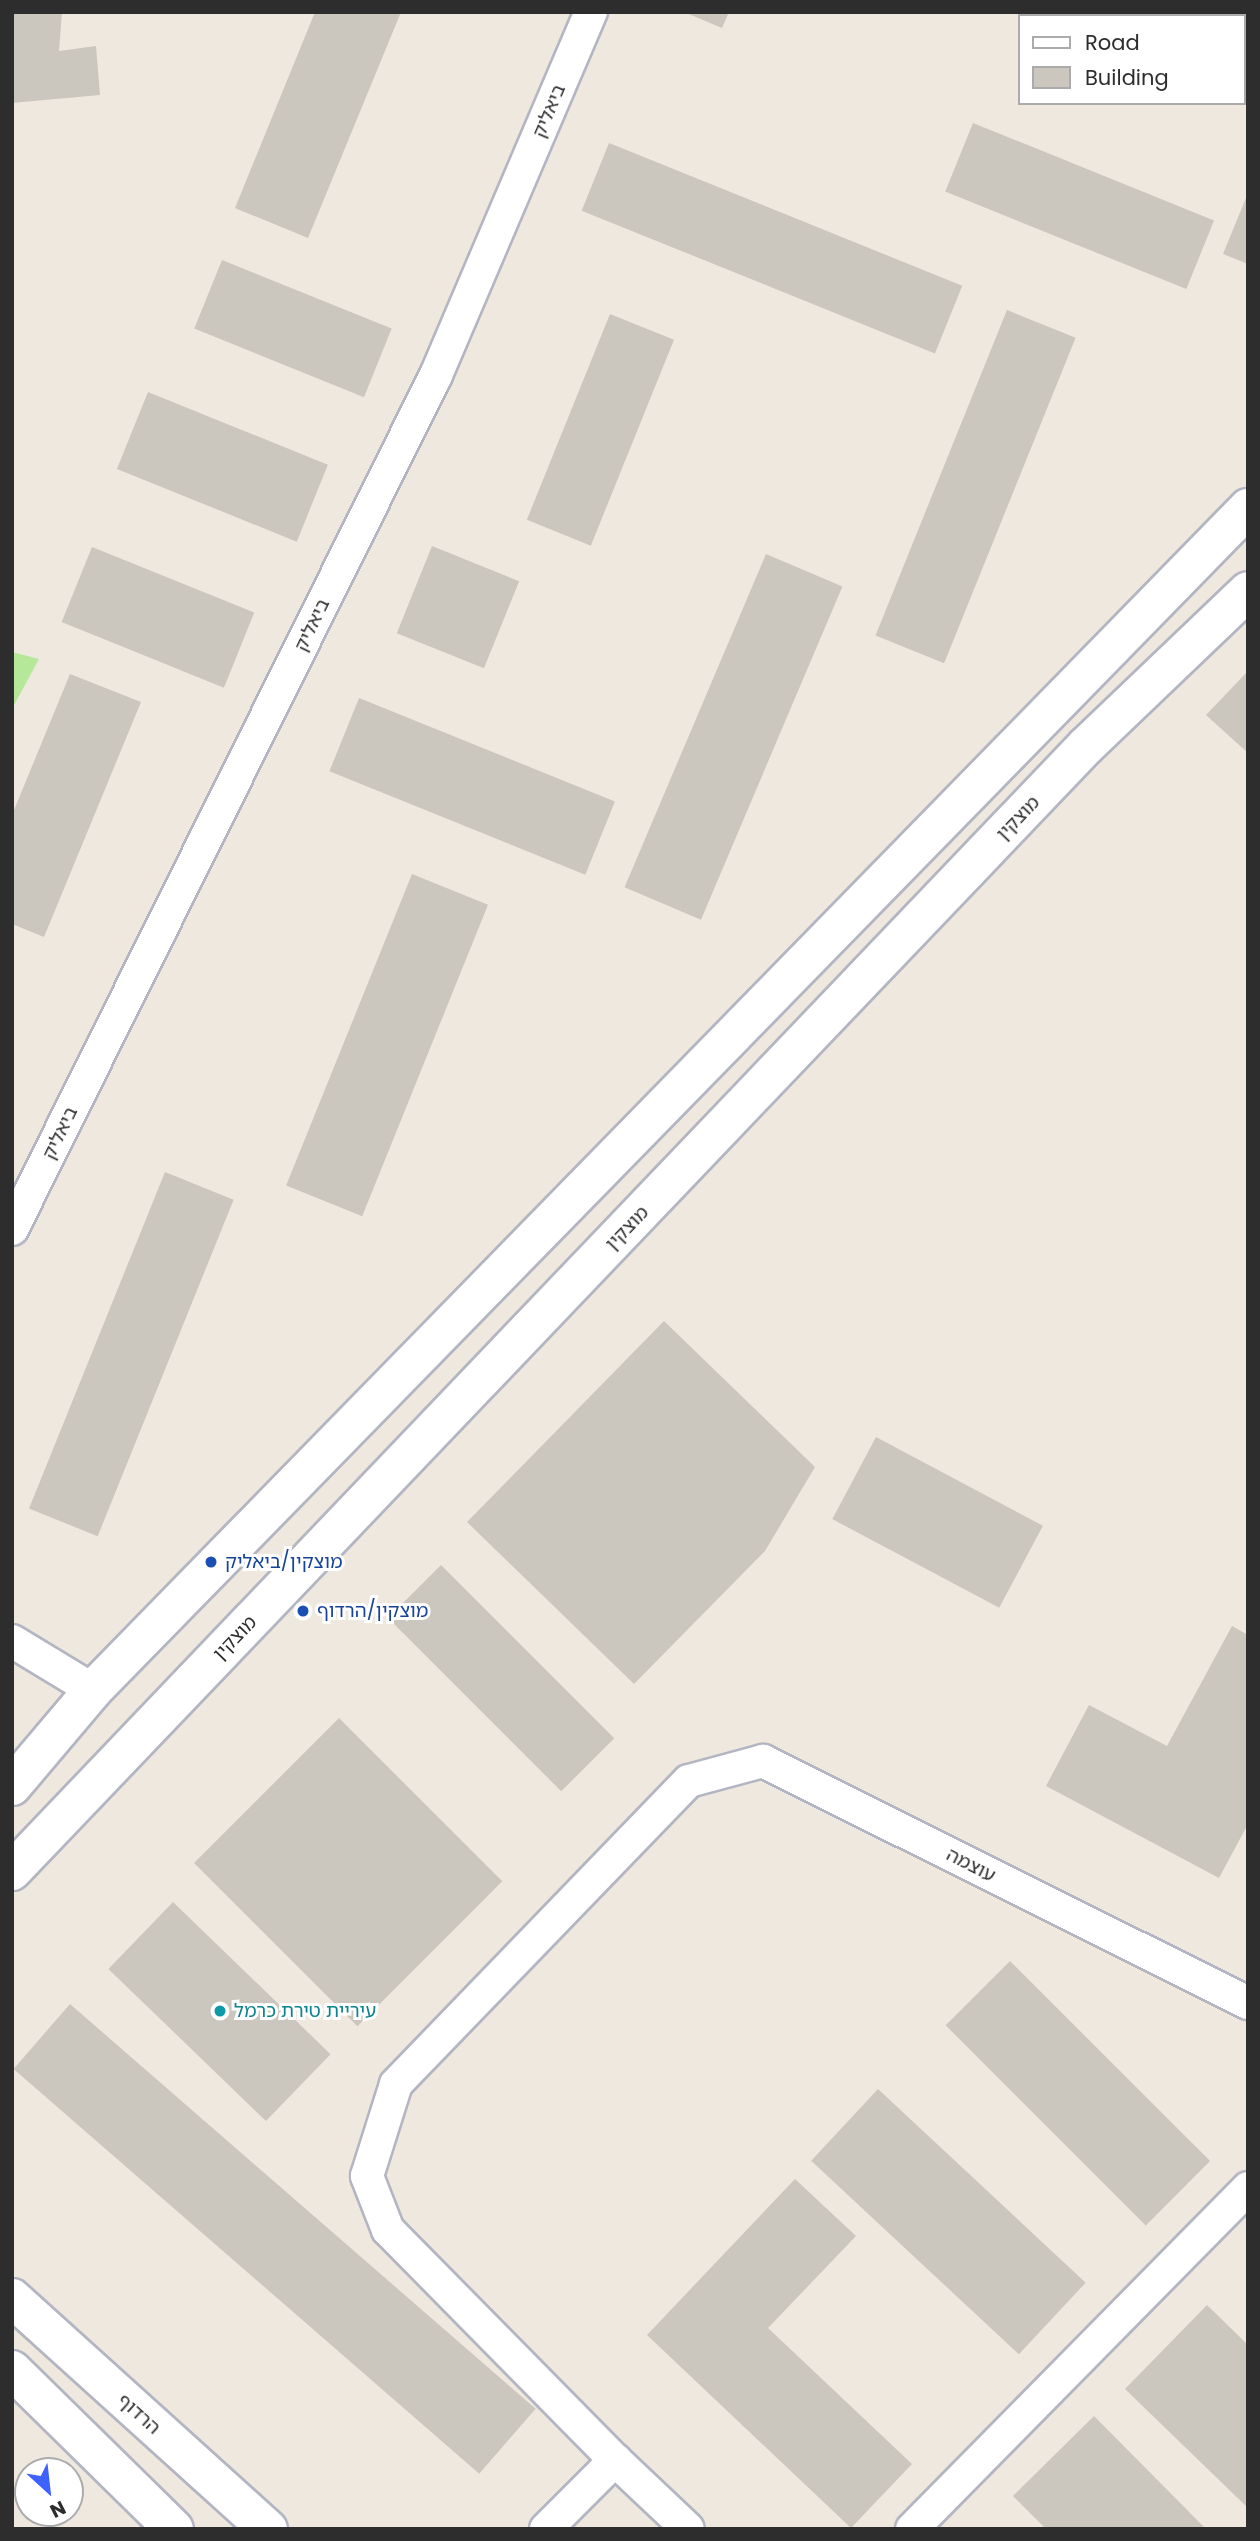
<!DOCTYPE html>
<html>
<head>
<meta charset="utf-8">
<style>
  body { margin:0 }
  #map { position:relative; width:1260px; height:2541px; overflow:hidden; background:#efe8df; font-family:Poppins,"Noto Sans Hebrew",sans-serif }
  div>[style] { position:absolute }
  .green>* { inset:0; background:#b5e999 }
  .building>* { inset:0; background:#cbc6be; transform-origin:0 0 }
  .roads { filter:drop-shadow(2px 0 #b3b6c2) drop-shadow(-2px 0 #b3b6c2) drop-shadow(0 2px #b3b6c2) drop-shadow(0 -2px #b3b6c2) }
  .minor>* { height:32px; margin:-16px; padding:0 16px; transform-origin:16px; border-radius:16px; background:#fff }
  .tertiary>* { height:38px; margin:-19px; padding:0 19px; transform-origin:19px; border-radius:19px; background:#fff }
  .dots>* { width:19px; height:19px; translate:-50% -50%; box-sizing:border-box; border:4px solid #fff; border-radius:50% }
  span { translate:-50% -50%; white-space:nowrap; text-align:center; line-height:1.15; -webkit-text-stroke:6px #fff; paint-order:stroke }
  .street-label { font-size:19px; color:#2d2d2d }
  .transit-label { font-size:19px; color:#164399 }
  .left { translate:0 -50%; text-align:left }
  .culture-label { font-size:19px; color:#0d838f }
  .frame { position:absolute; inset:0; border:14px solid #2d2d2d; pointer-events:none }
  .legend { position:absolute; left:1018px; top:14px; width:228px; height:91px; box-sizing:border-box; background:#fff; border:2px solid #ababab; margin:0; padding:9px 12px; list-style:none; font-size:21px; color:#2d2d2d }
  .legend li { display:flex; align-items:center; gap:14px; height:35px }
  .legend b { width:35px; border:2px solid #ababab }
  .north { position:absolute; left:14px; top:2457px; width:70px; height:70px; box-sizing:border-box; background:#fff; border:2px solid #ababab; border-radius:50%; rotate:153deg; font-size:19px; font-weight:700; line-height:28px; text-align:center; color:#2d2d2d }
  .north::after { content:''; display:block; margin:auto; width:24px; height:32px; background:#3d62ff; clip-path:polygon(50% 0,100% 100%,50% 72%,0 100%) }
</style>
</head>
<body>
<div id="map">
  <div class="green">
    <i style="clip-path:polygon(12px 652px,39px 659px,12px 709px)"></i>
  </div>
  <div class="building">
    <i style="clip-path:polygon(12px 12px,62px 12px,59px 51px,96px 46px,100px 95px,12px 103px)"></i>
    <i style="clip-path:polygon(315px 12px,401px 12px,308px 238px,235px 208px)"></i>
    <i style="clip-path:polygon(684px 12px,729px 12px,722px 28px)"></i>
    <i style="left:973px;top:123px;width:260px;height:74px;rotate:22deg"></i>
    <i style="left:609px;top:143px;width:381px;height:73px;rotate:22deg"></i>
    <i style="clip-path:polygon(1248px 193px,1248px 264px,1223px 254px)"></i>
    <i style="left:222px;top:260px;width:183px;height:74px;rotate:22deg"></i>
    <i style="left:1007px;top:310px;width:74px;height:351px;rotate:22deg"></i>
    <i style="left:610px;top:314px;width:69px;height:222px;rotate:22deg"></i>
    <i style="left:148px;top:392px;width:194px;height:83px;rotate:22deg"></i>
    <i style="left:432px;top:546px;width:94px;height:94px;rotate:22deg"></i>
    <i style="left:92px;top:547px;width:175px;height:81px;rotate:22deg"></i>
    <i style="left:766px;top:554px;width:83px;height:362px;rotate:23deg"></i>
    <i style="clip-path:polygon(1248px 671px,1248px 753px,1206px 715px)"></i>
    <i style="clip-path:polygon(70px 674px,141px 702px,44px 937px,12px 924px,12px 815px)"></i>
    <i style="left:359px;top:698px;width:276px;height:79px;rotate:22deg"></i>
    <i style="left:412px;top:874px;width:82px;height:336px;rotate:22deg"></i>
    <i style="left:165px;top:1172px;width:74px;height:363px;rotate:22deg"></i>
    <i style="clip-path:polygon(664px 1321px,815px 1467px,765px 1551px,634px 1684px,467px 1522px)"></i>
    <i style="left:876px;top:1437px;width:189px;height:93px;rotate:28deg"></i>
    <i style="left:441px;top:1565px;width:245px;height:75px;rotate:45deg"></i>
    <i style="clip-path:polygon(1232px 1626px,1248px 1635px,1248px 1824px,1219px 1878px,1046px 1786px,1089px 1705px,1167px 1746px)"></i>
    <i style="left:339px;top:1718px;width:231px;height:205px;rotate:45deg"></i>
    <i style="left:173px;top:1902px;width:219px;height:93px;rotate:44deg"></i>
    <i style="left:1010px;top:1961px;width:283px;height:91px;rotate:45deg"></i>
    <i style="left:70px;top:2004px;width:617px;height:86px;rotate:41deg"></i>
    <i style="left:878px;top:2089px;width:284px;height:98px;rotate:43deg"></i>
    <i style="clip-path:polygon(795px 2179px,856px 2236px,768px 2328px,912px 2464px,851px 2528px,647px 2335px)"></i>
    <i style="clip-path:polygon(1207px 2305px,1248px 2345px,1248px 2508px,1125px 2389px)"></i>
    <i style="clip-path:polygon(1094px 2416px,1206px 2529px,1046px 2529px,1013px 2496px)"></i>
  </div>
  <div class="roads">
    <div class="minor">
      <i style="left:12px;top:1229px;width:953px;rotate:-63.6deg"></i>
      <i style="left:436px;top:375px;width:395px;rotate:-66.9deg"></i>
      <i style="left:12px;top:1641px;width:95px;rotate:31.2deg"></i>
      <i style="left:615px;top:2460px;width:100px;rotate:43.4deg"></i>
      <i style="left:546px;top:2529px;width:98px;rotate:-45deg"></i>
      <i style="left:615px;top:2460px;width:323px;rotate:-134.6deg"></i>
      <i style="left:388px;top:2230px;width:58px;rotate:-111.3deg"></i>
      <i style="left:367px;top:2176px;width:96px;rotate:-72.5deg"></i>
      <i style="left:396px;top:2084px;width:421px;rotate:-46deg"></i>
      <i style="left:689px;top:1781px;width:77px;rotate:-15.1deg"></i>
      <i style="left:763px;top:1761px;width:542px;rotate:26.52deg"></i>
      <i style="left:912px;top:2529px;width:479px;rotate:-45.4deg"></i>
    </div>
    <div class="tertiary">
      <i style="left:12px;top:1786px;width:126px;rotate:-49.8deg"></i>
      <i style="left:93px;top:1690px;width:1653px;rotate:-45.66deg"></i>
      <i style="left:12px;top:1871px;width:1555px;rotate:-46.33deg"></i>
      <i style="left:1086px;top:746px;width:224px;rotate:-43.7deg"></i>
      <i style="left:12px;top:2298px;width:345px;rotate:42.1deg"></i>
      <i style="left:12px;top:2370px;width:227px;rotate:44.5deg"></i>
    </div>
  </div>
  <div class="dots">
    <i style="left:211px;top:1562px;background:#1a4fb4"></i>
    <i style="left:303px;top:1611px;background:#1a4fb4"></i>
    <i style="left:220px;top:2011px;background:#0f9aa8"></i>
  </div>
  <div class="street-label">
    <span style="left:549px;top:111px;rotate:-67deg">ביאליק</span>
    <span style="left:312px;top:625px;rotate:-64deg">ביאליק</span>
    <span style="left:1018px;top:818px;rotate:-46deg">מוצקין</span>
    <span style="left:60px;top:1133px;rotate:-64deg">ביאליק</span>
    <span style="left:627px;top:1228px;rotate:-46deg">מוצקין</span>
    <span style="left:235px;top:1638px;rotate:-46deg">מוצקין</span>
    <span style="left:971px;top:1865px;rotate:27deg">עוצמה</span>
    <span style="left:139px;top:2414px;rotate:42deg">הרדוף</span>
  </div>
  <div class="transit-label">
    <span class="left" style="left:225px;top:1562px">מוצקין/ביאליק</span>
    <span class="left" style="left:317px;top:1611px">מוצקין/הרדוף</span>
  </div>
  <div class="culture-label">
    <span class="left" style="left:234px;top:2011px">עיריית טירת כרמל</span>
  </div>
  <div class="frame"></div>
  <ul class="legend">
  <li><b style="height:9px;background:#fff"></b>Road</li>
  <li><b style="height:19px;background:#cbc6be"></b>Building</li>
  </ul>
  <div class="north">N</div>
</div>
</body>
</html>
